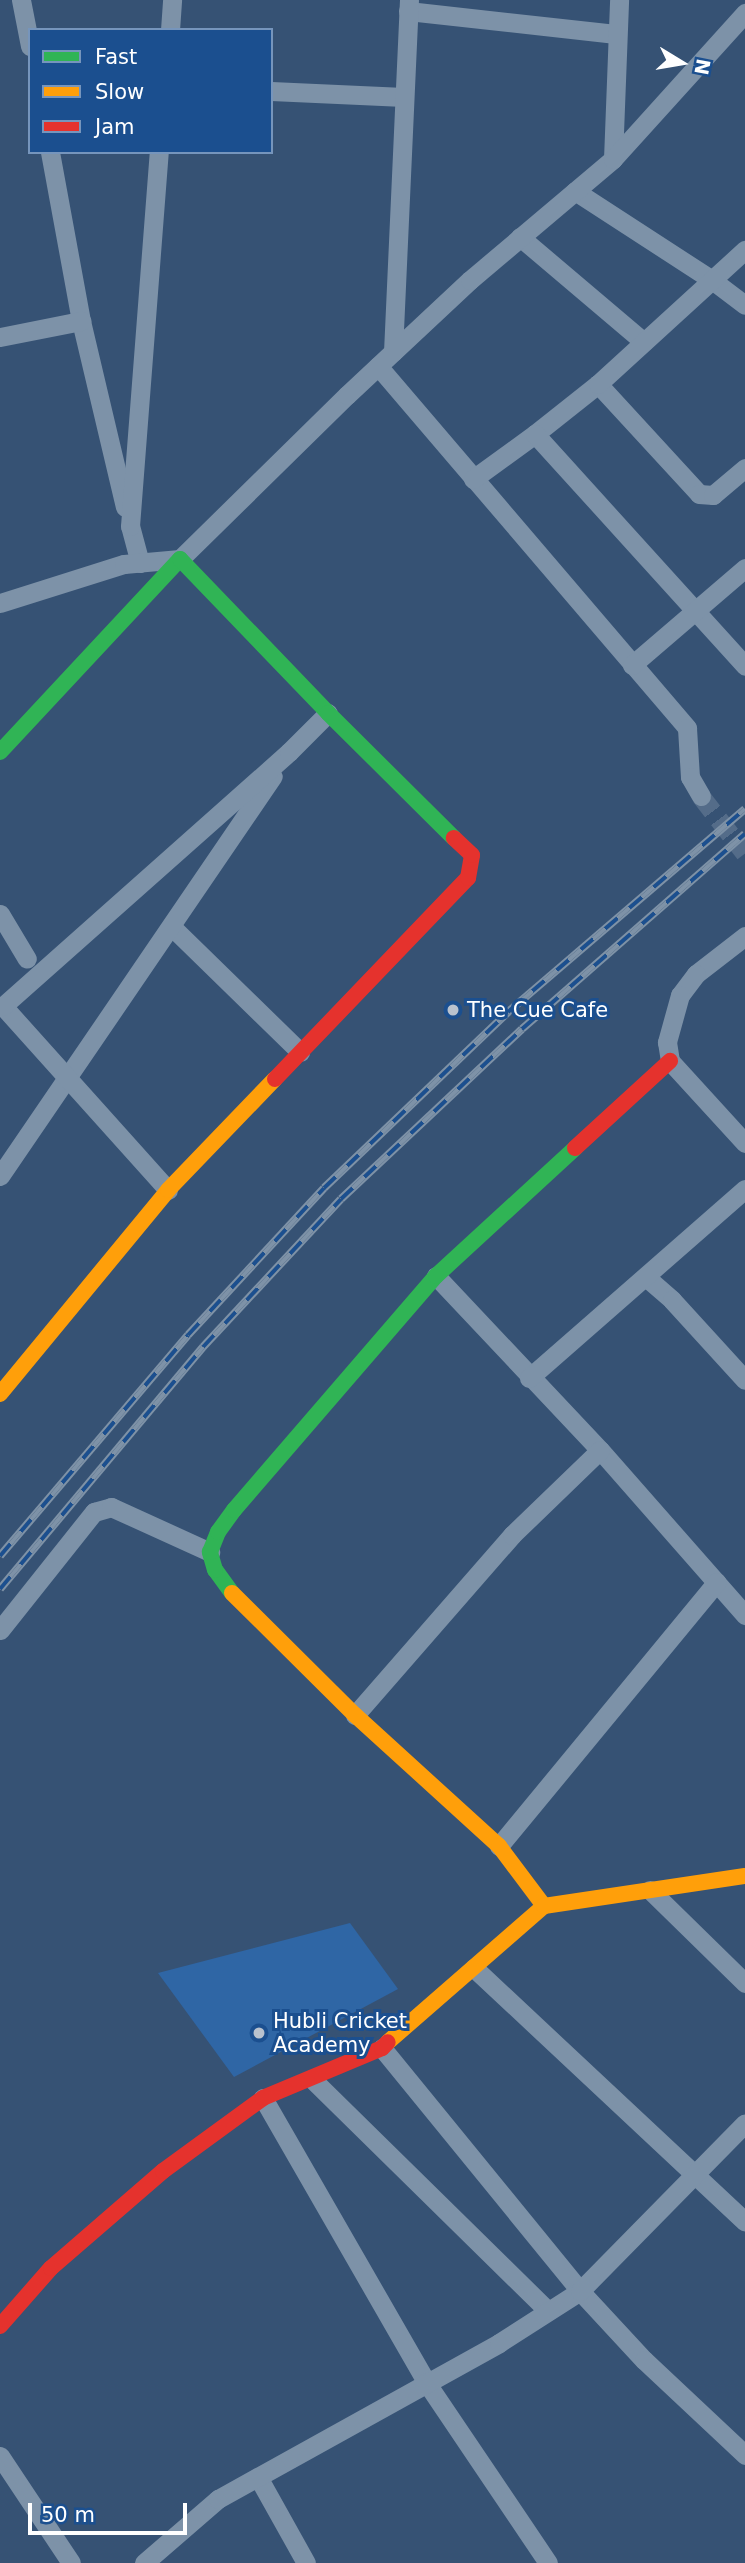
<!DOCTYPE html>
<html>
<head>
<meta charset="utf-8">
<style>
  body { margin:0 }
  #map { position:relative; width:745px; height:2563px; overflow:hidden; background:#365274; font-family:"DejaVu Sans",sans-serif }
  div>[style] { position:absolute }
  .green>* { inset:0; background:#2f66a5 }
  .street-tunnel>* { height:19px; margin-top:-9.5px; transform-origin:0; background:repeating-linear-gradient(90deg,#546c89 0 19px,transparent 0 29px) }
  .street>* { height:19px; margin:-9.5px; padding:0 9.5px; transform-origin:9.5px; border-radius:9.5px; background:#7d92a8 }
  .fast>* { height:16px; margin:-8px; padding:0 8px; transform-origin:8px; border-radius:8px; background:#30b455 }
  .slow>* { height:16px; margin:-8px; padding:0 8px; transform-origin:8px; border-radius:8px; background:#ff9f0a }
  .jam>* { height:16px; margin:-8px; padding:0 8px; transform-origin:8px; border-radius:8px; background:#e5322d }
  .rail>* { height:8px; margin-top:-4px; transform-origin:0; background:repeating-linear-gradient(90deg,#1b4f8f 0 16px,#7e92a7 0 32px); box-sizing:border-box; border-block:2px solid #7e92a7 }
  .dots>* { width:19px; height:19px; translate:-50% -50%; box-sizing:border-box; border:4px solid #1b4f8f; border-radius:50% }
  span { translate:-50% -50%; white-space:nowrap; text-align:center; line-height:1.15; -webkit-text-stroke:6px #1b4f8f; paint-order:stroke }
  .poi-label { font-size:21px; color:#fff }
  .left { translate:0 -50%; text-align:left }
  .legend { position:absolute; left:28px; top:28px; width:245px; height:126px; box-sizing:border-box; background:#1b4f8f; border:2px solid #7695bc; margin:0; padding:9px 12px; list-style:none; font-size:21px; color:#fff }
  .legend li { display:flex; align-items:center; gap:14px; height:35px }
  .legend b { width:35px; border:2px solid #7695bc }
  .north { position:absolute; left:647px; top:28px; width:70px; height:70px; -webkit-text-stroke:5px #1b4f8f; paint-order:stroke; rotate:101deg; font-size:19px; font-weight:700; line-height:28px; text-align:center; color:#fff }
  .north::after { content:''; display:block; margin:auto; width:24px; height:32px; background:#fff; clip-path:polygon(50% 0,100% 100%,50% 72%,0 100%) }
  .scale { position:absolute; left:28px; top:2503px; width:159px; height:32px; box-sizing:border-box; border:4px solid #fff; border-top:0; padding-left:9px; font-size:21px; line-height:24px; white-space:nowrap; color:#fff; -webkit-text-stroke:5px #1b4f8f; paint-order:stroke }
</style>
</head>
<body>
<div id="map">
  <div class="green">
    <i style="clip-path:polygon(350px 1923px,398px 1989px,234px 2077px,158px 1973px)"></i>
  </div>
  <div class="street-tunnel">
    <i style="left:701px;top:796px;width:72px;rotate:52.3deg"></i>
  </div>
  <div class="street">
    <i style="left:21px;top:0;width:47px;rotate:78.9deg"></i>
    <i style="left:408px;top:11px;width:209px;rotate:6.3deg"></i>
    <i style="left:170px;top:30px;width:30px;rotate:-86deg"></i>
    <i style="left:271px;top:91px;width:133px;rotate:2.6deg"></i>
    <i style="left:50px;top:152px;width:172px;rotate:79.6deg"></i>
    <i style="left:81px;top:321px;width:191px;rotate:76.7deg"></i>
    <i style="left:613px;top:159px;width:159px;rotate:-87.8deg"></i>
    <i style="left:575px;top:191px;width:163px;rotate:33deg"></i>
    <i style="left:712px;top:280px;width:41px;rotate:37.1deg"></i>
    <i style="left:520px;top:237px;width:162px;rotate:40.3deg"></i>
    <i style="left:0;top:337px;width:83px;rotate:-11.2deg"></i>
    <i style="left:393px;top:352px;width:352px;rotate:-87.4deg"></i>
    <i style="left:378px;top:366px;width:476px;rotate:49.5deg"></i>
    <i style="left:687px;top:728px;width:49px;rotate:86.5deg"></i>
    <i style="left:690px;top:777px;width:22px;rotate:60deg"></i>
    <i style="left:598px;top:384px;width:149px;rotate:47.4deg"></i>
    <i style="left:699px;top:494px;width:14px;rotate:4deg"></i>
    <i style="left:713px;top:495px;width:42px;rotate:-40.2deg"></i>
    <i style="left:535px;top:434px;width:80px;rotate:-38.4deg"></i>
    <i style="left:598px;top:384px;width:199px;rotate:-42.4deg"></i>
    <i style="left:473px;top:479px;width:77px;rotate:-36deg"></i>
    <i style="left:535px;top:434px;width:313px;rotate:47.8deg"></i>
    <i style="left:140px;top:563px;width:38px;rotate:-105deg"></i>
    <i style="left:130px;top:526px;width:375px;rotate:-85.6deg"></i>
    <i style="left:0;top:603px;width:130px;rotate:-17.5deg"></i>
    <i style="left:124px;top:564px;width:56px;rotate:-5.1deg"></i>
    <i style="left:180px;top:559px;width:234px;rotate:-44.5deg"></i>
    <i style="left:347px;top:395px;width:168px;rotate:-43.1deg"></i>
    <i style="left:470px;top:280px;width:187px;rotate:-40.2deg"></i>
    <i style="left:613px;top:159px;width:197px;rotate:-47.9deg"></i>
    <i style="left:632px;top:665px;width:149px;rotate:-40.6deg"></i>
    <i style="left:0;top:914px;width:52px;rotate:59deg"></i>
    <i style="left:172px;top:927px;width:179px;rotate:44.3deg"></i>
    <i style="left:745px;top:936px;width:62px;rotate:142.2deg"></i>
    <i style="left:696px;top:974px;width:26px;rotate:127deg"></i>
    <i style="left:680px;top:995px;width:49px;rotate:105.5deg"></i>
    <i style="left:667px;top:1042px;width:19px;rotate:81deg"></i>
    <i style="left:670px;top:1061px;width:111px;rotate:47.6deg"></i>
    <i style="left:0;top:1176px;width:484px;rotate:-55.7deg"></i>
    <i style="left:168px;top:1190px;width:247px;rotate:-131.9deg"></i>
    <i style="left:3px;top:1006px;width:383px;rotate:-41.6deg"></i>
    <i style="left:289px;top:752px;width:55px;rotate:-45deg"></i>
    <i style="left:436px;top:1276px;width:239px;rotate:46.7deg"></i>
    <i style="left:600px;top:1450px;width:220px;rotate:48.7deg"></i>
    <i style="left:647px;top:1278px;width:33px;rotate:41deg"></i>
    <i style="left:672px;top:1300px;width:108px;rotate:47.6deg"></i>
    <i style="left:529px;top:1378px;width:287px;rotate:-41.2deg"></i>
    <i style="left:0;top:1630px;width:151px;rotate:-51.5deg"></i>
    <i style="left:94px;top:1512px;width:18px;rotate:-16deg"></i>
    <i style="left:111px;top:1507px;width:109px;rotate:24.4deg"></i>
    <i style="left:355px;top:1715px;width:239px;rotate:-48.9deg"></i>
    <i style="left:512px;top:1535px;width:122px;rotate:-44deg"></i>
    <i style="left:499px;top:1846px;width:342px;rotate:-50.5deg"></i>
    <i style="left:650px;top:1890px;width:133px;rotate:44.4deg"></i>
    <i style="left:474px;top:1968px;width:371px;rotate:43.1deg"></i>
    <i style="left:382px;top:2048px;width:313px;rotate:50.8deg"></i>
    <i style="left:580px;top:2291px;width:94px;rotate:47.2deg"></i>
    <i style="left:644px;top:2360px;width:139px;rotate:43.2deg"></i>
    <i style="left:312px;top:2079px;width:331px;rotate:44.5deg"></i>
    <i style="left:263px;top:2098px;width:327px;rotate:60.1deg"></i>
    <i style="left:426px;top:2382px;width:218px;rotate:56deg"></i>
    <i style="left:0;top:2456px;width:128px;rotate:56.4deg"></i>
    <i style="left:258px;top:2477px;width:98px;rotate:60.8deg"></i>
    <i style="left:144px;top:2563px;width:98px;rotate:-40.9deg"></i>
    <i style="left:218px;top:2499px;width:321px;rotate:-29deg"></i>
    <i style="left:499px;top:2343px;width:96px;rotate:-32.7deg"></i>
    <i style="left:580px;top:2291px;width:235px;rotate:-45.5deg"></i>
  </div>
  <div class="fast">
    <i style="left:0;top:752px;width:264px;rotate:-47deg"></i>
    <i style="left:180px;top:559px;width:214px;rotate:46.1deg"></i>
    <i style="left:328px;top:713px;width:177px;rotate:44.8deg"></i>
    <i style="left:232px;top:1593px;width:29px;rotate:-126deg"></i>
    <i style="left:215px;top:1570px;width:19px;rotate:-106deg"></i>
    <i style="left:210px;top:1552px;width:22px;rotate:-68deg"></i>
    <i style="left:218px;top:1532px;width:27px;rotate:-54deg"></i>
    <i style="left:234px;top:1510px;width:309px;rotate:-49.2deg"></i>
    <i style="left:436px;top:1276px;width:189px;rotate:-42.6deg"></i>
  </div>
  <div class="slow">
    <i style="left:0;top:1394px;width:264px;rotate:-50.5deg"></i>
    <i style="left:168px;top:1190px;width:154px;rotate:-46.1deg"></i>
    <i style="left:232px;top:1593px;width:173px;rotate:44.8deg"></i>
    <i style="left:355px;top:1715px;width:195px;rotate:42.3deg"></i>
    <i style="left:499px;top:1846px;width:75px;rotate:53.1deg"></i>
    <i style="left:388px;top:2042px;width:207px;rotate:-41.1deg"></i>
    <i style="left:544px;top:1906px;width:203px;rotate:-8.5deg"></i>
  </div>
  <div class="jam">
    <i style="left:275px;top:1079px;width:279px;rotate:-46.2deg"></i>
    <i style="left:468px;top:878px;width:23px;rotate:-80deg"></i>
    <i style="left:472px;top:855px;width:25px;rotate:-137deg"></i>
    <i style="left:575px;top:1148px;width:129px;rotate:-42.5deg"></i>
    <i style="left:0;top:2326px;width:77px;rotate:-48.7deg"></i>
    <i style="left:51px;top:2268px;width:148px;rotate:-40.9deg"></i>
    <i style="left:163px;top:2171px;width:124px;rotate:-36.1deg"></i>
    <i style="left:263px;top:2098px;width:129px;rotate:-22.8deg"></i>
    <i style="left:382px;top:2048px;width:8px;rotate:-45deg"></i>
  </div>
  <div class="rail">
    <i style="left:0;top:1556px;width:290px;rotate:-49.6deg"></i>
    <i style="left:188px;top:1335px;width:200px;rotate:-47.2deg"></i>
    <i style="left:324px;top:1188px;width:255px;rotate:-43.7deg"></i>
    <i style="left:508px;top:1012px;width:312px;rotate:-40.6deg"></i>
    <i style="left:0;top:1589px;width:316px;rotate:-50deg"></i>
    <i style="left:203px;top:1347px;width:202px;rotate:-47deg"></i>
    <i style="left:341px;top:1199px;width:248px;rotate:-43.2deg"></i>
    <i style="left:522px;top:1029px;width:296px;rotate:-41.2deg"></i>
  </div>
  <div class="dots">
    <i style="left:453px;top:1010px;background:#b9c2ce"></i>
    <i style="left:259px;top:2033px;background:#b9c2ce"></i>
  </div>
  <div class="poi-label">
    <span class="left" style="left:467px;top:1010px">The Cue Cafe</span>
    <span class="left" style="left:273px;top:2033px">Hubli Cricket<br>Academy</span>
  </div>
  <ul class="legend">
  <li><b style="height:9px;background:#30b455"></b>Fast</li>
  <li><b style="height:9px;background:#ff9f0a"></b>Slow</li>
  <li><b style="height:9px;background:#e5322d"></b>Jam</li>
  </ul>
  <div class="north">N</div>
  <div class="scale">50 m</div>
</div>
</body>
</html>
